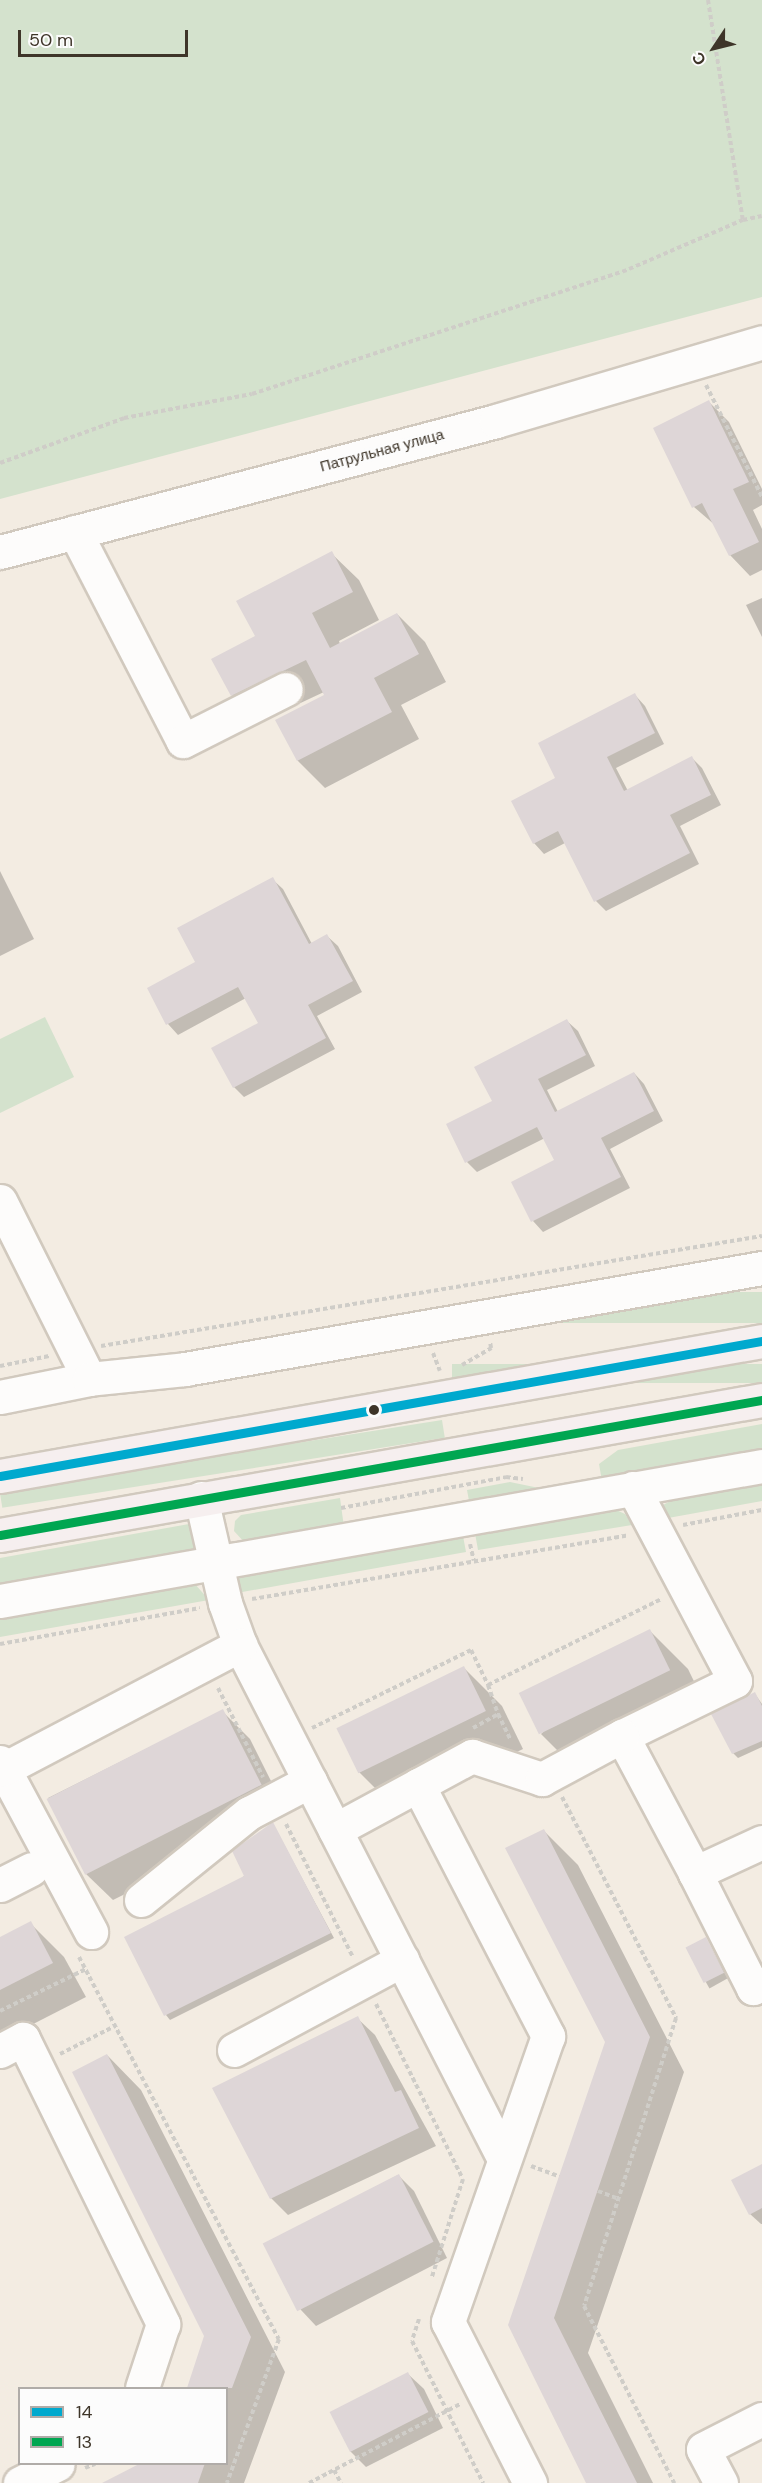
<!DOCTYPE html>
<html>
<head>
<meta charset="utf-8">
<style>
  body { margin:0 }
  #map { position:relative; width:762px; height:2483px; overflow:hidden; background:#f3ece2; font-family:"DM Sans",sans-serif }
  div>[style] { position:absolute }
  .green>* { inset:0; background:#d4e2cd; transform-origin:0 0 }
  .shadow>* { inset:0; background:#0003; transform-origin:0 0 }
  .building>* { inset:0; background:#ded6d7; transform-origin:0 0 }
  .path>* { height:4px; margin-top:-2px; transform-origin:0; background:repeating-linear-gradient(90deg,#cfcdc8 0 4.5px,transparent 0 7.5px) }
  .roads { filter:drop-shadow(2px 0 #d1c9be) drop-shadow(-2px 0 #d1c9be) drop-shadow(0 2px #d1c9be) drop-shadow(0 -2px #d1c9be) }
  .minor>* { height:33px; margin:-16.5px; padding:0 16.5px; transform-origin:16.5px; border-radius:16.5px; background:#fdfcfb }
  .major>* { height:33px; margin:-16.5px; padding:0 16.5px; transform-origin:16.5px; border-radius:16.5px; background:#f6efef }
  .bus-1>* { height:9px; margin:-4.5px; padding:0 4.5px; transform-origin:4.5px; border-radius:4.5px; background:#00a9ce }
  .bus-2>* { height:9px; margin:-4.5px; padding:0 4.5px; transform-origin:4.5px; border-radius:4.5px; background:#00a651 }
  .dots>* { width:16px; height:16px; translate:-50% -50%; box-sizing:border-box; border:3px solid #fcfcfc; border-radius:50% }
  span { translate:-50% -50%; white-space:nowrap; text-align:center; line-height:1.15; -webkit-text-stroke:4.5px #fcfcfc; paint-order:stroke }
  .street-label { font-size:15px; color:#3e3529 }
  .legend { position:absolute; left:18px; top:2387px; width:210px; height:78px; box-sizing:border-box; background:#fcfcfc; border:2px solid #b0aca8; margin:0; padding:8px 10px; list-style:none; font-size:18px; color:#3e3529 }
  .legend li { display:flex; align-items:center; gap:12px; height:30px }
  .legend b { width:30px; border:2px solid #b0aca8 }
  .north { position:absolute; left:684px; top:18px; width:60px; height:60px; -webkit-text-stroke:4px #fcfcfc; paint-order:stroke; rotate:235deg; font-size:16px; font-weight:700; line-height:24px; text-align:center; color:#3e3529 }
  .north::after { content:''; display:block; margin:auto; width:21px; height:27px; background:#3e3529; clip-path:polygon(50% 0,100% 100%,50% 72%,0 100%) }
  .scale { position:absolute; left:18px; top:30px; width:170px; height:27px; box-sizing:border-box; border:3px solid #3e3529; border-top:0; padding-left:8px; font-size:18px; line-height:21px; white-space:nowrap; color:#3e3529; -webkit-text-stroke:4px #fcfcfc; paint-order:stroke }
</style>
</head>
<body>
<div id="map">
  <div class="green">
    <i style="clip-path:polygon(0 0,762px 0,762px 297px,0 499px)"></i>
    <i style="clip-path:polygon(45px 1017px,74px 1077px,0 1113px,0 1039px)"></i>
    <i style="left:762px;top:1292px;width:31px;height:240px;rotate:90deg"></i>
    <i style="left:762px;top:1364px;width:19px;height:310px;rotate:90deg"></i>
    <i style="left:442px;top:1420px;width:18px;height:448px;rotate:81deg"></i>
    <i style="clip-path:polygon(762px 1424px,762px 1453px,602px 1481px,599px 1464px,618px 1450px)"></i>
    <i style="clip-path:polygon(510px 1482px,539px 1488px,540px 1493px,470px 1506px,467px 1490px)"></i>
    <i style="clip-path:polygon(762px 1482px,762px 1501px,657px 1520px,663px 1505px,680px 1496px)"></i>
    <i style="clip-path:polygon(340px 1498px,344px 1527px,245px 1543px,234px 1531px,235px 1521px,241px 1515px)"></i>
    <i style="clip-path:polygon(614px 1509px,625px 1514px,632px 1525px,478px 1550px,475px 1533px)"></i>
    <i style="clip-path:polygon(189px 1524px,194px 1526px,201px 1552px,0 1589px,0 1558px)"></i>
    <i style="clip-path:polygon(463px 1536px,466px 1552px,231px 1594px,236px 1578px,244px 1574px)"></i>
    <i style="clip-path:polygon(194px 1583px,209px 1600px,0 1637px,0 1615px)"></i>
  </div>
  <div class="shadow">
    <i style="clip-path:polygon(709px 402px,729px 422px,762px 489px,762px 505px,753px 510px,762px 529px,762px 570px,750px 576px,730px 555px,716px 526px,694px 507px,655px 429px)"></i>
    <i style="clip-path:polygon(331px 553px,359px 580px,379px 620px,339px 641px,340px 644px,397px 614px,425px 642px,446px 682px,401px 705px,419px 739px,325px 788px,298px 761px,277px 721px,326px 695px,324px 692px,260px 722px,232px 695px,257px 637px)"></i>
    <i style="clip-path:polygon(762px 598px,762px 637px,746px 605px)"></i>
    <i style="clip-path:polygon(635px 695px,645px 706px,664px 744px,616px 768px,628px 791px,692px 758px,702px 768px,721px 805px,680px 826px,699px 864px,606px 911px,596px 901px,565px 843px,544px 854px,534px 843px,557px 779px)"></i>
    <i style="clip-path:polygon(0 871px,34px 939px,0 956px)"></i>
    <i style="clip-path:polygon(272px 879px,283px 889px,312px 944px,327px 936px,338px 946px,362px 992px,317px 1016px,335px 1049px,244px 1097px,234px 1087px,260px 1023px,246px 998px,178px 1035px,168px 1024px,149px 989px,197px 963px)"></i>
    <i style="clip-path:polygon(567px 1021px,578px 1031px,595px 1066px,547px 1090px,558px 1112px,634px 1073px,644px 1084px,663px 1121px,610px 1149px,630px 1188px,543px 1232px,533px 1221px,556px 1161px,545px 1138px,477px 1172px,467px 1162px,494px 1102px)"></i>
    <i style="clip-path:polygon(650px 1631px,688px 1669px,707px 1708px,579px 1772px,541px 1734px)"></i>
    <i style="clip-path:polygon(464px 1668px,502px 1706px,523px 1749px,397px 1810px,359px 1772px)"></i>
    <i style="clip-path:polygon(755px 1694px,762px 1704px,762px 1747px,738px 1758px,733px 1753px)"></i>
    <i style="clip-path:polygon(222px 1711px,250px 1739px,287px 1813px,113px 1900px,85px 1873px,48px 1798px)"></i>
    <i style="clip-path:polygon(273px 1824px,334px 1938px,170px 2020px,166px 2015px)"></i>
    <i style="clip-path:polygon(544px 1831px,578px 1865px,684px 2072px,588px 2353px,653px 2483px,588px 2483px,509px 2325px,606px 2042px)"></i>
    <i style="clip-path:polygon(30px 1923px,64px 1957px,86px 1997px,0 2041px,0 1938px)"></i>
    <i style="left:706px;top:1939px;width:45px;height:21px;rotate:61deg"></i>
    <i style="clip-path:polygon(357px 2018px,375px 2035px,436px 2146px,288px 2215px,271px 2198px)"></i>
    <i style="clip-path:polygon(107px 2055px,141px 2090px,285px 2372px,244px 2483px,106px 2483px,144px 2464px,226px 2464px,226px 2388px,188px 2388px,206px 2336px)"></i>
    <i style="clip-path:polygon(762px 2166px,762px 2224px,761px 2224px,750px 2214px)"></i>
    <i style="clip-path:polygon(398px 2175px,414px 2191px,447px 2258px,316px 2326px,301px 2310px,266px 2245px)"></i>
    <i style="clip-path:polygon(408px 2374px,424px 2389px,443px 2428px,366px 2467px,350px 2451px)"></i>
  </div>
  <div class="building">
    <i style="clip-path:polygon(709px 400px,749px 482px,733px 489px,759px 542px,729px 556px,702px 503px,692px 508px,653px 428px)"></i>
    <i style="clip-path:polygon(332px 551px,353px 592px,312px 613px,330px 648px,397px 613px,419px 654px,374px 678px,392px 712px,297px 761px,275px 720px,324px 695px,306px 660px,231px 696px,211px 659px,255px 636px,236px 601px)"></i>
    <i style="clip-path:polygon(635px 693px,655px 733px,607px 757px,624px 791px,692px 756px,711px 795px,670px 815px,690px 853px,594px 902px,558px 831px,533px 844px,511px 801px,555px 778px,538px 743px)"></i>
    <i style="clip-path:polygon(273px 877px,309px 944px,327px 934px,353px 981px,308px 1005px,326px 1038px,233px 1088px,211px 1048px,258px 1023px,238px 987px,166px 1025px,147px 988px,195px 962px,177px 928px)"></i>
    <i style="clip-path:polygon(567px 1019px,586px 1055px,538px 1079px,555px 1112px,634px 1072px,654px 1111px,601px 1138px,621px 1177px,531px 1222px,511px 1182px,554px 1160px,537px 1127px,465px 1163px,446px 1124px,492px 1101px,474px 1067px)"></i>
    <i style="left:650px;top:1629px;width:46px;height:146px;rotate:64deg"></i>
    <i style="left:464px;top:1666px;width:50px;height:142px;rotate:64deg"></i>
    <i style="clip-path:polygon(755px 1692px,762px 1706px,762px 1741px,732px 1754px,711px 1714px)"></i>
    <i style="left:223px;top:1709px;width:85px;height:198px;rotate:63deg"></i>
    <i style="clip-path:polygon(273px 1822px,331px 1933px,164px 2016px,124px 1937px,244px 1876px,232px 1851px)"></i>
    <i style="clip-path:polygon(544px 1829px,650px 2037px,554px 2318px,637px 2483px,586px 2483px,508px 2325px,605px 2042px,505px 1848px)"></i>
    <i style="clip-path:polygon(31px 1921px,53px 1963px,0 1990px,0 1937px)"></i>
    <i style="left:706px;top:1937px;width:40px;height:23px;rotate:63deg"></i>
    <i style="clip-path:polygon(358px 2016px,395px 2092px,401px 2090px,419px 2128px,270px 2199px,212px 2088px)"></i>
    <i style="clip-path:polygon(107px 2054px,251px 2337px,232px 2388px,187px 2388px,204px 2336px,72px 2072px)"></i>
    <i style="clip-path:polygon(762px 2164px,762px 2208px,749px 2215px,731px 2180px)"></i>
    <i style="left:399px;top:2174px;width:76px;height:153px;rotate:63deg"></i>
    <i style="left:408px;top:2372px;width:45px;height:88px;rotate:63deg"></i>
    <i style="clip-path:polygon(141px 2463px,205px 2463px,198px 2483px,102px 2483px)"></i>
  </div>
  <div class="path">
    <i style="left:708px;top:0;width:223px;rotate:81deg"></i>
    <i style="left:706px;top:385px;width:125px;rotate:63.4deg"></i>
    <i style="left:0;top:463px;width:132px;rotate:-19.9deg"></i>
    <i style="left:124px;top:418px;width:130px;rotate:-10.6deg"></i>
    <i style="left:252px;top:394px;width:397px;rotate:-18.3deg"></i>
    <i style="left:629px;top:269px;width:124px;rotate:-23.3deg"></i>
    <i style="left:743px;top:220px;width:19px;rotate:-12deg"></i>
    <i style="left:101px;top:1346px;width:670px;rotate:-9.45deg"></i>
    <i style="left:433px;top:1353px;width:19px;rotate:69deg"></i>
    <i style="left:462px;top:1365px;width:34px;rotate:-30deg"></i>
    <i style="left:491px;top:1348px;width:7px;rotate:-98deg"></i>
    <i style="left:0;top:1366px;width:50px;rotate:-11.5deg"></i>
    <i style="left:341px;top:1508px;width:168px;rotate:-10.6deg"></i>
    <i style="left:506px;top:1477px;width:17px;rotate:7deg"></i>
    <i style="left:683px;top:1525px;width:80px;rotate:-10.8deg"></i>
    <i style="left:470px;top:1544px;width:17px;rotate:77deg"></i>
    <i style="left:252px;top:1599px;width:382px;rotate:-9.6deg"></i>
    <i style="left:0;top:1644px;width:203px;rotate:-10.2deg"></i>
    <i style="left:488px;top:1685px;width:31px;rotate:71deg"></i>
    <i style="left:218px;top:1688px;width:100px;rotate:63.2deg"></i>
    <i style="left:312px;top:1728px;width:177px;rotate:-26.1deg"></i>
    <i style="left:471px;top:1650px;width:39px;rotate:64deg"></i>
    <i style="left:488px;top:1685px;width:193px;rotate:-26.4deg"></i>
    <i style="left:473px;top:1728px;width:29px;rotate:-29deg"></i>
    <i style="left:498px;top:1714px;width:28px;rotate:64deg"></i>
    <i style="left:562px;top:1797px;width:249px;rotate:62.7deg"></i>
    <i style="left:676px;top:2018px;width:302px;rotate:107.7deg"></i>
    <i style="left:584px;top:2306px;width:199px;rotate:63deg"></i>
    <i style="left:286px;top:1824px;width:149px;rotate:63.3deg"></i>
    <i style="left:79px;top:1957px;width:431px;rotate:62.4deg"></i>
    <i style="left:279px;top:2339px;width:153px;rotate:109.9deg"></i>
    <i style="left:376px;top:2004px;width:195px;rotate:63.6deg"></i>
    <i style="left:463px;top:2179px;width:103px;rotate:107.6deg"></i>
    <i style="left:0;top:2011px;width:96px;rotate:-26deg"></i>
    <i style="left:60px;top:2054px;width:62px;rotate:-27deg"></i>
    <i style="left:531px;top:2166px;width:30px;rotate:20deg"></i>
    <i style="left:598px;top:2191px;width:22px;rotate:21deg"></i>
    <i style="left:419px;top:2319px;width:23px;rotate:108deg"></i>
    <i style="left:412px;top:2341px;width:159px;rotate:63.4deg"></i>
    <i style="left:85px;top:2468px;width:11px;rotate:-22deg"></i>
    <i style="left:334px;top:2470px;width:15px;rotate:62deg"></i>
    <i style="left:309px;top:2483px;width:170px;rotate:-27.6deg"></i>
  </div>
  <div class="roads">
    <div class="minor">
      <i style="left:75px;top:532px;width:235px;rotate:62.7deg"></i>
      <i style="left:183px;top:741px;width:115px;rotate:-26.8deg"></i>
      <i style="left:0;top:552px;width:513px;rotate:-14.79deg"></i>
      <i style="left:496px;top:421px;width:277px;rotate:-16.5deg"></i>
      <i style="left:0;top:1201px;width:199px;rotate:63.4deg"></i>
      <i style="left:0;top:1397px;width:91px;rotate:-11.4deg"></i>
      <i style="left:89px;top:1379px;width:97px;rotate:-5.9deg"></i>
      <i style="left:185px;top:1369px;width:586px;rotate:-9.93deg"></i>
      <i style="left:633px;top:1488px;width:218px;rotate:62.1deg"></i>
      <i style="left:735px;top:1681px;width:126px;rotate:154deg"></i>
      <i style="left:622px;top:1736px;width:155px;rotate:61.9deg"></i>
      <i style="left:201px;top:1498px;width:108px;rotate:77.1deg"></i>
      <i style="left:225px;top:1603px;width:45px;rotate:70.3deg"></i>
      <i style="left:240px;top:1645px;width:578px;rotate:62.81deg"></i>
      <i style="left:0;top:1601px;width:774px;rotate:-10.05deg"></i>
      <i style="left:0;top:1762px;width:193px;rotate:61.8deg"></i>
      <i style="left:4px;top:1769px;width:267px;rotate:-27.7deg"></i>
      <i style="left:418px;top:1785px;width:283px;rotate:62.6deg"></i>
      <i style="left:548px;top:2036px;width:303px;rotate:109.3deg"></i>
      <i style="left:448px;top:2322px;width:181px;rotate:63deg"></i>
      <i style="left:335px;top:1830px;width:156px;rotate:-28.4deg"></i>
      <i style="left:472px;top:1756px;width:74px;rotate:18.2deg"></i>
      <i style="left:542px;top:1779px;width:91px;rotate:-28.3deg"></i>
      <i style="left:762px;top:1842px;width:74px;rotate:155.2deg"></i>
      <i style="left:695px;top:1873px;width:129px;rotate:63.2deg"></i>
      <i style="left:753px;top:1988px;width:10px;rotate:-24deg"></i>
      <i style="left:0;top:1885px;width:35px;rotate:-27deg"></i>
      <i style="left:141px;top:1900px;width:139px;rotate:-38.9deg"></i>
      <i style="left:249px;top:1813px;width:69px;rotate:-27.7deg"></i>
      <i style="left:234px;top:2050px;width:191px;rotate:-28.2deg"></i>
      <i style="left:0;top:2051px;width:26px;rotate:-28deg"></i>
      <i style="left:23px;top:2039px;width:318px;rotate:63.8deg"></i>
      <i style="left:163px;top:2324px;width:67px;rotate:108.2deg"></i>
      <i style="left:20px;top:2483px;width:42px;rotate:-26.6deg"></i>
      <i style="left:721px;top:2483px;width:38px;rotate:-118deg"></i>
      <i style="left:703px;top:2449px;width:66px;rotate:-27deg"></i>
    </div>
    <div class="major">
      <i style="left:0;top:1476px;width:774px;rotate:-10.05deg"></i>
      <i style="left:0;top:1535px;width:774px;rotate:-10.05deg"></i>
    </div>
  </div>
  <div class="bus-1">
    <i style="left:0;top:1476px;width:774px;rotate:-10.05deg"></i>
  </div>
  <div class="bus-2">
    <i style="left:0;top:1535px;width:774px;rotate:-10.05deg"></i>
  </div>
  <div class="dots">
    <i style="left:374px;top:1410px;background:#3e3529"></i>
  </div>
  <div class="street-label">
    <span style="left:382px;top:451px;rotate:-15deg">Патрульная улица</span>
  </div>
  <ul class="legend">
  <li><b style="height:8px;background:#00a9ce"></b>14</li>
  <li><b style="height:8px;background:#00a651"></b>13</li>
  </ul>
  <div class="north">С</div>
  <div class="scale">50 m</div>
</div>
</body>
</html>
